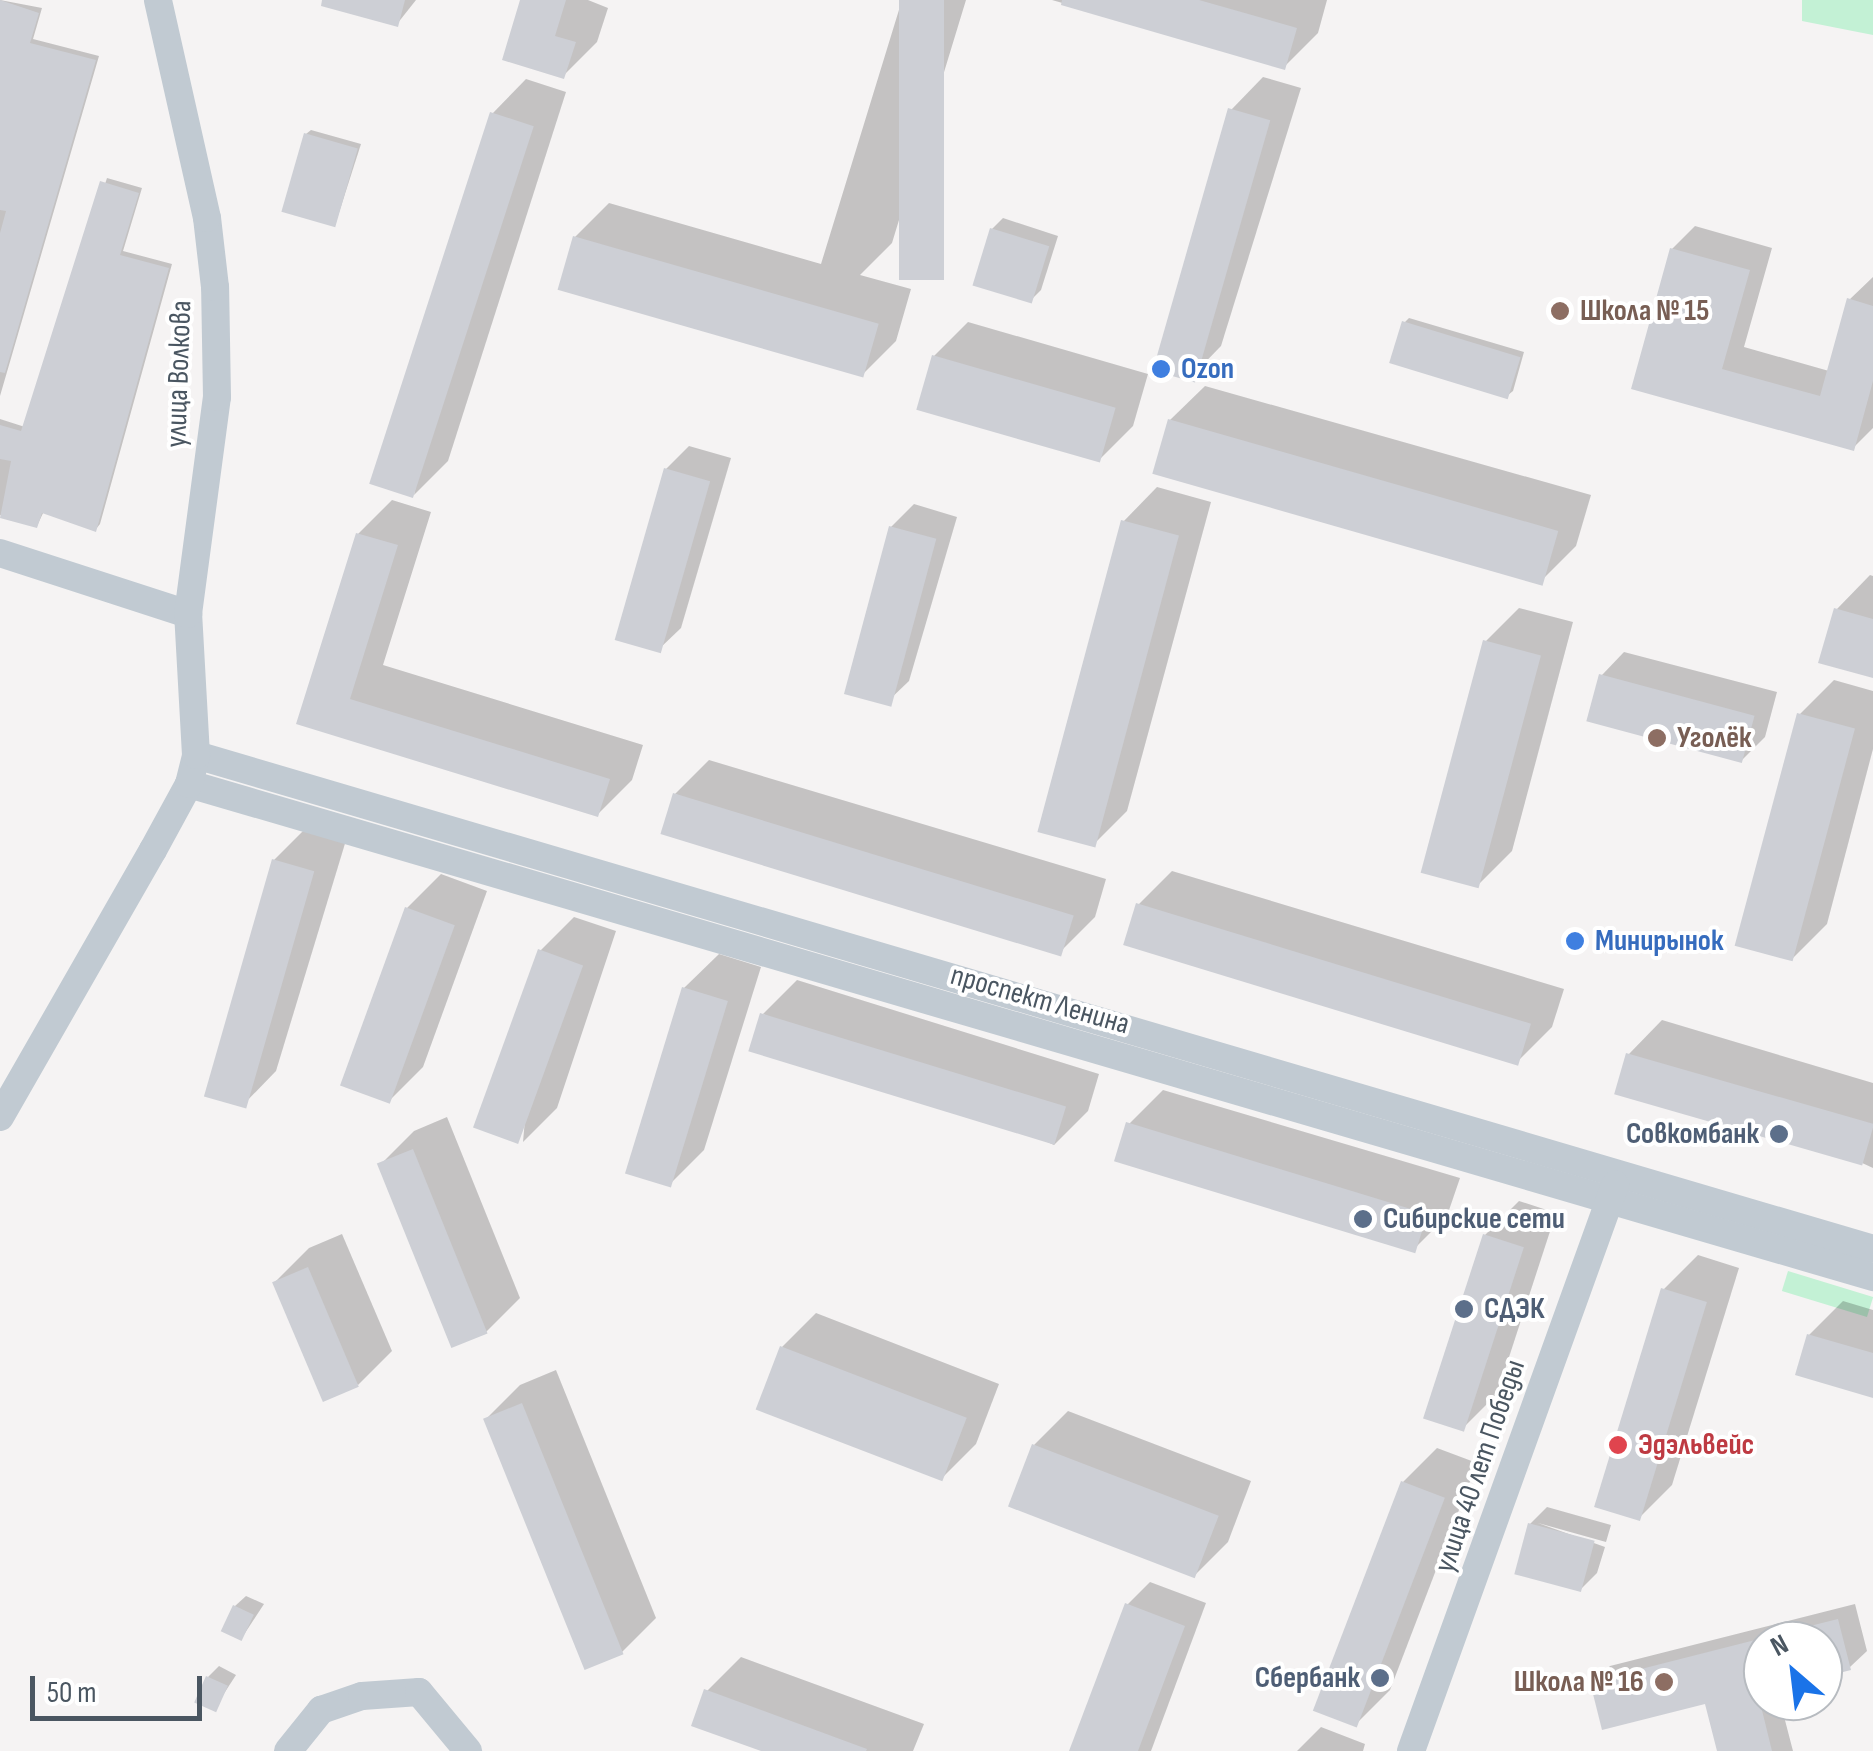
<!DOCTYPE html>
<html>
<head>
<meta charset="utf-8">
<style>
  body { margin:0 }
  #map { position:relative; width:1873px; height:1751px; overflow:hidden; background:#f5f3f3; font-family:"Sofia Sans Condensed",sans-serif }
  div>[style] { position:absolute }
  .green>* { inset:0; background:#c3f1d5; transform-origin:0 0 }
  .shadow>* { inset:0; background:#0003 }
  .building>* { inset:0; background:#cdcfd5; transform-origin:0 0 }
  .minor>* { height:28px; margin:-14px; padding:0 14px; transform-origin:14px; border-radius:14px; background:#c1cad2 }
  .dots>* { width:28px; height:28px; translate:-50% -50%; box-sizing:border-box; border:5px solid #fff; border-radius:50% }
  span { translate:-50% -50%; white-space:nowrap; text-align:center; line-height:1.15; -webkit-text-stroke:8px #fff; paint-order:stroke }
  .education-label { font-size:30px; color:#785e54; font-weight:700 }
  .left { translate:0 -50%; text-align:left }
  .right { translate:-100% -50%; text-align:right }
  .shop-label { font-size:30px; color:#366cbe; font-weight:700 }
  .street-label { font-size:30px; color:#4a5661 }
  .service-label { font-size:30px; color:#4e5e75; font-weight:700 }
  .health-label { font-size:30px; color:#be3a42; font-weight:700 }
  .north { position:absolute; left:1743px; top:1621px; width:100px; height:100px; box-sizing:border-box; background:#fff; border:2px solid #b7bbc0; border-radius:50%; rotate:332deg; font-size:28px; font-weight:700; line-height:40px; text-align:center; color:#4a5661 }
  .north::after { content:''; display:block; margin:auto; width:35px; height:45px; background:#1a73e8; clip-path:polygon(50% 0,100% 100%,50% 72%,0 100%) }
  .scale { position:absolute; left:30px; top:1676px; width:172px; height:45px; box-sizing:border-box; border:5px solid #4a5661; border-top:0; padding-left:12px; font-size:30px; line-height:35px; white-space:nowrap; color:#4a5661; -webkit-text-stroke:8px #fff; paint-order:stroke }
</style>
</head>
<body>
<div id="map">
  <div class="green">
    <i style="clip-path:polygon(1802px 0,1873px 0,1873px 35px,1802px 21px)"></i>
    <i style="left:1788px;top:1271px;width:89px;height:21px;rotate:17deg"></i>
  </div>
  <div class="shadow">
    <i style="clip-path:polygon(0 0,42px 8px,33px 39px,99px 56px,0 396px)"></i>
    <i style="clip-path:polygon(341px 0,416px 0,397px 24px)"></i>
    <i style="clip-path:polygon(523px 0,588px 0,608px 8px,597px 42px,563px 76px)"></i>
    <i style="clip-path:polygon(902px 0,966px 0,892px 243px,860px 275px,911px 289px,896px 341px,862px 375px,575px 237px,609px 203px,821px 264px)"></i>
    <i style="clip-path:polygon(1052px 0,1327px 0,1318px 33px,1284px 67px)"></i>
    <i style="clip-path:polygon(1263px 77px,1301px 88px,1221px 346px,1189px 379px,1231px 110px)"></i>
    <i style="clip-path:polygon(526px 79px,566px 92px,448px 461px,414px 495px,492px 114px)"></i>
    <i style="clip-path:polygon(311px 130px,361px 144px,335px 225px,306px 134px)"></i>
    <i style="clip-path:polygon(107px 178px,142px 188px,123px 251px,172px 264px,100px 524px,96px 529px,44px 511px,37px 526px,0 515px,0 419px,25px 427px)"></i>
    <i style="clip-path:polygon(1003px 218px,1058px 236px,1041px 290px,1030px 301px,992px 229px)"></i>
    <i style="clip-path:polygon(1695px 226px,1772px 248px,1744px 347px,1829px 371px,1849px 300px,1873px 277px,1873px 428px,1853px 448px,1634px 387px,1672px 249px)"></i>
    <i style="clip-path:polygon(1409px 318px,1524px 352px,1513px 391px,1508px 395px,1404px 323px)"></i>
    <i style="clip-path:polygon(968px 322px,1148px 374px,1133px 426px,1099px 460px,934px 356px)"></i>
    <i style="clip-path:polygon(1205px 386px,1591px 495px,1576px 546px,1542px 580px,1170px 420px)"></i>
    <i style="clip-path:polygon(689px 446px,731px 458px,681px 628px,658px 650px,666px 469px)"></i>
    <i style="clip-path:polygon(1157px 487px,1211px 502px,1127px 811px,1093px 845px,1123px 522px)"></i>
    <i style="clip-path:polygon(392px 500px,431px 512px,383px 665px,643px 745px,632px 780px,598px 814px,300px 722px,358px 534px)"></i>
    <i style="clip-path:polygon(914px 504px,957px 517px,909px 681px,886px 703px,891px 527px)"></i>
    <i style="clip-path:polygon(1870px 575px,1873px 576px,1873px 676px,1836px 610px)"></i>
    <i style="clip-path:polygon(1519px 608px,1573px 622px,1512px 851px,1478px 885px,1485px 642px)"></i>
    <i style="clip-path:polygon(1624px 652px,1777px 692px,1765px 737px,1742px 760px,1602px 675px)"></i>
    <i style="clip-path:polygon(1834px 680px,1873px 691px,1873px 749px,1827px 924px,1793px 958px,1800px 714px)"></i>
    <i style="clip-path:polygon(709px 760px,1106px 879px,1095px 917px,1061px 951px,675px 794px)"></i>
    <i style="clip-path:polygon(308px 826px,347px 837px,276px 1071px,242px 1106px,274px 860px)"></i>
    <i style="clip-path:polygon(1172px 871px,1564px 989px,1552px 1027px,1518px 1061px,1138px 905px)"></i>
    <i style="clip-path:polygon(441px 874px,487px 891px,423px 1067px,389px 1101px,407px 908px)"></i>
    <i style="clip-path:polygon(574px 917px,616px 931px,557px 1108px,523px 1142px,540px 951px)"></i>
    <i style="clip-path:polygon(719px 954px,761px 967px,704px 1150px,670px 1184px,684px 988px)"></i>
    <i style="clip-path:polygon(797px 980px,1099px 1074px,1088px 1111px,1054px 1145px,763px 1014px)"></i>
    <i style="clip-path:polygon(1662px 1020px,1873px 1083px,1873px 1168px,1628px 1055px)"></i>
    <i style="clip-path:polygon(1163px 1090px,1460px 1178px,1447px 1216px,1413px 1250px,1129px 1124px)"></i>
    <i style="clip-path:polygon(447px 1117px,520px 1298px,486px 1332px,380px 1165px,414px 1131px)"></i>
    <i style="clip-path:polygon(1519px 1201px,1556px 1213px,1497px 1394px,1463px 1428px,1485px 1235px)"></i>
    <i style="clip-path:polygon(342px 1234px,392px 1351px,358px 1385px,275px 1282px,309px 1248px)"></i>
    <i style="clip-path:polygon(1698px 1255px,1739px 1268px,1672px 1485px,1638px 1519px,1664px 1289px)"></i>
    <i style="clip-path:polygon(1843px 1301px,1873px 1310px,1873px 1395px,1809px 1335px)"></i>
    <i style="clip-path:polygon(816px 1313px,999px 1384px,976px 1444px,942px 1478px,782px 1347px)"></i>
    <i style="clip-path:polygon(556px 1370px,656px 1618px,622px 1652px,486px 1419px,520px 1385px)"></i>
    <i style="clip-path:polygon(1068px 1411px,1251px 1481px,1228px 1542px,1194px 1576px,1034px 1445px)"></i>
    <i style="clip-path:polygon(1437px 1448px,1477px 1463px,1390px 1690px,1356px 1724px,1403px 1482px)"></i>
    <i style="clip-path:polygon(1547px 1507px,1611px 1525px,1606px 1542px,1538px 1523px,1605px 1547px,1597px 1573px,1580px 1590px,1530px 1524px)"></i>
    <i style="clip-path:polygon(1150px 1582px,1206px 1603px,1151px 1751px,1072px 1751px,1127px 1605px)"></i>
    <i style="clip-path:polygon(246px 1596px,264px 1604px,241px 1639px,235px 1606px)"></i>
    <i style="clip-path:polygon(1855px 1604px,1867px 1651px,1850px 1667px,1823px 1674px,1823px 1641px,1763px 1641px,1763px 1701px,1780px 1701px,1793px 1751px,1720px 1751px,1707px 1701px,1593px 1683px,1610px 1666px)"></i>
    <i style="clip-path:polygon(741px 1657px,924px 1724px,913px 1751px,769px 1751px,707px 1691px)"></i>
    <i style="clip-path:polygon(219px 1666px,236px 1675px,214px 1709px,208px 1677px)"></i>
    <i style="clip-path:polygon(1321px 1727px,1365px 1744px,1363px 1751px,1297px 1751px)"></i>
  </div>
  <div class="building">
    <i style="clip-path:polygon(0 0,39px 13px,30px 43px,96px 60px,5px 373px,0 372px,0 233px,6px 211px,0 210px)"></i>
    <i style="clip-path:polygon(322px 0,405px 0,398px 27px,321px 6px)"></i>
    <i style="clip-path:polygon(520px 0,566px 0,555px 36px,576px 42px,564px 79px,502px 60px)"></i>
    <i style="left:899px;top:0;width:45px;height:280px"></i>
    <i style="clip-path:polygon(1062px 0,1199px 0,1297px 28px,1285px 70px,1061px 5px)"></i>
    <i style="left:1228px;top:108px;width:44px;height:273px;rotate:16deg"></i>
    <i style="left:490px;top:112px;width:46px;height:391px;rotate:18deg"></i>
    <i style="left:304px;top:133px;width:56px;height:82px;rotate:16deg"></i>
    <i style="clip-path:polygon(100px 181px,139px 193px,120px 255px,169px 268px,96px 532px,42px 513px,37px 528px,0 518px,11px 461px,0 459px,0 425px,21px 431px)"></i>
    <i style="left:990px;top:228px;width:62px;height:60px;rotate:17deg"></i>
    <i style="left:573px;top:236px;width:318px;height:56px;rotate:16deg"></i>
    <i style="clip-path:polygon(1670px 248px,1750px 270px,1722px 369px,1820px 396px,1847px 298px,1873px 306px,1873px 381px,1854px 451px,1631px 389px)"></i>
    <i style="left:1402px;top:321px;width:124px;height:44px;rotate:17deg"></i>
    <i style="left:932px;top:355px;width:191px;height:57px;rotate:16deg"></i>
    <i style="left:1168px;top:419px;width:406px;height:57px;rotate:16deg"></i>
    <i style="left:664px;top:468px;width:48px;height:179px;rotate:16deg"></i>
    <i style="left:1121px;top:520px;width:60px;height:323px;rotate:15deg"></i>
    <i style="left:889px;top:526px;width:49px;height:174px;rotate:15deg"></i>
    <i style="clip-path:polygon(356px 533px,398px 545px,350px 699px,610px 779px,598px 817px,296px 724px)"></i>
    <i style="clip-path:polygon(1834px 608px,1873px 619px,1873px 678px,1818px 663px)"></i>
    <i style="left:1483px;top:640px;width:60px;height:241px;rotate:15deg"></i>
    <i style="left:1599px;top:674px;width:161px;height:49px;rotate:15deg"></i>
    <i style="left:1797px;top:713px;width:60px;height:241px;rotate:15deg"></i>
    <i style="left:673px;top:793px;width:419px;height:43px;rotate:17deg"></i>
    <i style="left:272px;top:859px;width:44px;height:247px;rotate:16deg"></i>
    <i style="left:1136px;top:903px;width:413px;height:44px;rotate:17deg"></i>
    <i style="left:405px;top:907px;width:53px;height:190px;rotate:20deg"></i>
    <i style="left:538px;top:949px;width:48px;height:190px;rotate:20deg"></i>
    <i style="left:682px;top:987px;width:48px;height:195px;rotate:17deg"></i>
    <i style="left:760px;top:1013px;width:320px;height:40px;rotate:17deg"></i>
    <i style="left:1626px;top:1053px;width:258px;height:43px;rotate:16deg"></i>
    <i style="left:1126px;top:1122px;width:315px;height:41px;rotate:17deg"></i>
    <i style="left:413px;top:1149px;width:199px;height:39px;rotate:68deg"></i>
    <i style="left:1483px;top:1234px;width:43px;height:194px;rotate:18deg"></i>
    <i style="left:308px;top:1267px;width:130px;height:39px;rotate:67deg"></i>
    <i style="left:1661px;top:1288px;width:48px;height:229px;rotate:17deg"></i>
    <i style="clip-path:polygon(1807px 1334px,1873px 1353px,1873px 1398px,1795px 1375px)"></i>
    <i style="left:780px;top:1346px;width:200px;height:68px;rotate:21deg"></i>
    <i style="left:522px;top:1403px;width:271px;height:42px;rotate:68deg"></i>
    <i style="left:1032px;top:1444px;width:200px;height:67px;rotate:21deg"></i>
    <i style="left:1401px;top:1481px;width:47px;height:246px;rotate:21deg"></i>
    <i style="left:1528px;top:1523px;width:69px;height:53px;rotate:15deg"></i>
    <i style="clip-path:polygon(1125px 1603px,1185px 1626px,1138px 1751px,1069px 1751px)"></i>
    <i style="left:233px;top:1605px;width:23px;height:29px;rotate:25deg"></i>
    <i style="clip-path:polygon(1838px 1619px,1851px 1670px,1823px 1677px,1823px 1641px,1778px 1641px,1778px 1634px)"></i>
    <i style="clip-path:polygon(1763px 1638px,1763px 1692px,1758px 1694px,1772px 1751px,1717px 1751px,1705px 1704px,1602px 1730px,1590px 1682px)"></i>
    <i style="left:206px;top:1676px;width:24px;height:29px;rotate:24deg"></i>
    <i style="clip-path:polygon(704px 1689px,867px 1749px,866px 1751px,761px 1751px,691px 1726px)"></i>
  </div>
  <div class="minor">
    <i style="left:0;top:553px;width:198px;rotate:18deg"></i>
    <i style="left:196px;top:755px;width:1748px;rotate:16.41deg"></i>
    <i style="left:189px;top:784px;width:1755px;rotate:16.32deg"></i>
    <i style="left:0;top:1117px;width:308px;rotate:-60.2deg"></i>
    <i style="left:153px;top:850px;width:75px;rotate:-61.4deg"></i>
    <i style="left:189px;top:784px;width:30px;rotate:-76deg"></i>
    <i style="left:196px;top:755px;width:141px;rotate:-93.2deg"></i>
    <i style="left:188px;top:614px;width:219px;rotate:-82.4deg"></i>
    <i style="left:217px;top:397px;width:110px;rotate:-91deg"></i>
    <i style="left:215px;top:287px;width:69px;rotate:-96.6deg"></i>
    <i style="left:207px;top:218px;width:223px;rotate:-102.7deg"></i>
    <i style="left:288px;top:1751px;width:53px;rotate:-51.2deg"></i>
    <i style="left:321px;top:1710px;width:43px;rotate:-18.9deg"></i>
    <i style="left:362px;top:1696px;width:57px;rotate:-4deg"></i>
    <i style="left:419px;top:1692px;width:77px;rotate:50.3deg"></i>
    <i style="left:1411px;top:1751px;width:602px;rotate:-70.18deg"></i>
  </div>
  <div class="dots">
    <i style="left:1560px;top:311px;background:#8d6e63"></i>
    <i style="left:1161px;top:369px;background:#3f7fe0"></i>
    <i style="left:1657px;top:738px;background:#8d6e63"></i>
    <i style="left:1575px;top:941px;background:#3f7fe0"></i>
    <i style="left:1779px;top:1134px;background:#5c6f8a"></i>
    <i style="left:1363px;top:1219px;background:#5c6f8a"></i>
    <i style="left:1464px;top:1309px;background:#5c6f8a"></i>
    <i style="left:1618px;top:1445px;background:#e0444e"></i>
    <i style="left:1380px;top:1678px;background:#5c6f8a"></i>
    <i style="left:1664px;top:1682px;background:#8d6e63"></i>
  </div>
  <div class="education-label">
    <span class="left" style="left:1580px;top:311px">Школа № 15</span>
    <span class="left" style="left:1677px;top:738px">Уголёк</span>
    <span class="right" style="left:1644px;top:1682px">Школа № 16</span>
  </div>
  <div class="shop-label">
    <span class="left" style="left:1181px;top:369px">Ozon</span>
    <span class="left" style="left:1595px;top:941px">Минирынок</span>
  </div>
  <div class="street-label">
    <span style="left:179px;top:374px;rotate:-88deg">улица Волкова</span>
    <span style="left:1040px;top:1000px;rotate:16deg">проспект Ленина</span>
    <span style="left:1480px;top:1466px;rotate:-71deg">улица 40 лет Победы</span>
  </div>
  <div class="service-label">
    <span class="right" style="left:1759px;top:1134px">Совкомбанк</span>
    <span class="left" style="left:1383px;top:1219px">Сибирские сети</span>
    <span class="left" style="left:1484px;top:1309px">СДЭК</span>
    <span class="right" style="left:1360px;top:1678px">Сбербанк</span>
  </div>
  <div class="health-label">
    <span class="left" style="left:1638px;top:1445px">Эдэльвейс</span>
  </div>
  <div class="north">N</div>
  <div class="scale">50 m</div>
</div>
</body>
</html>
